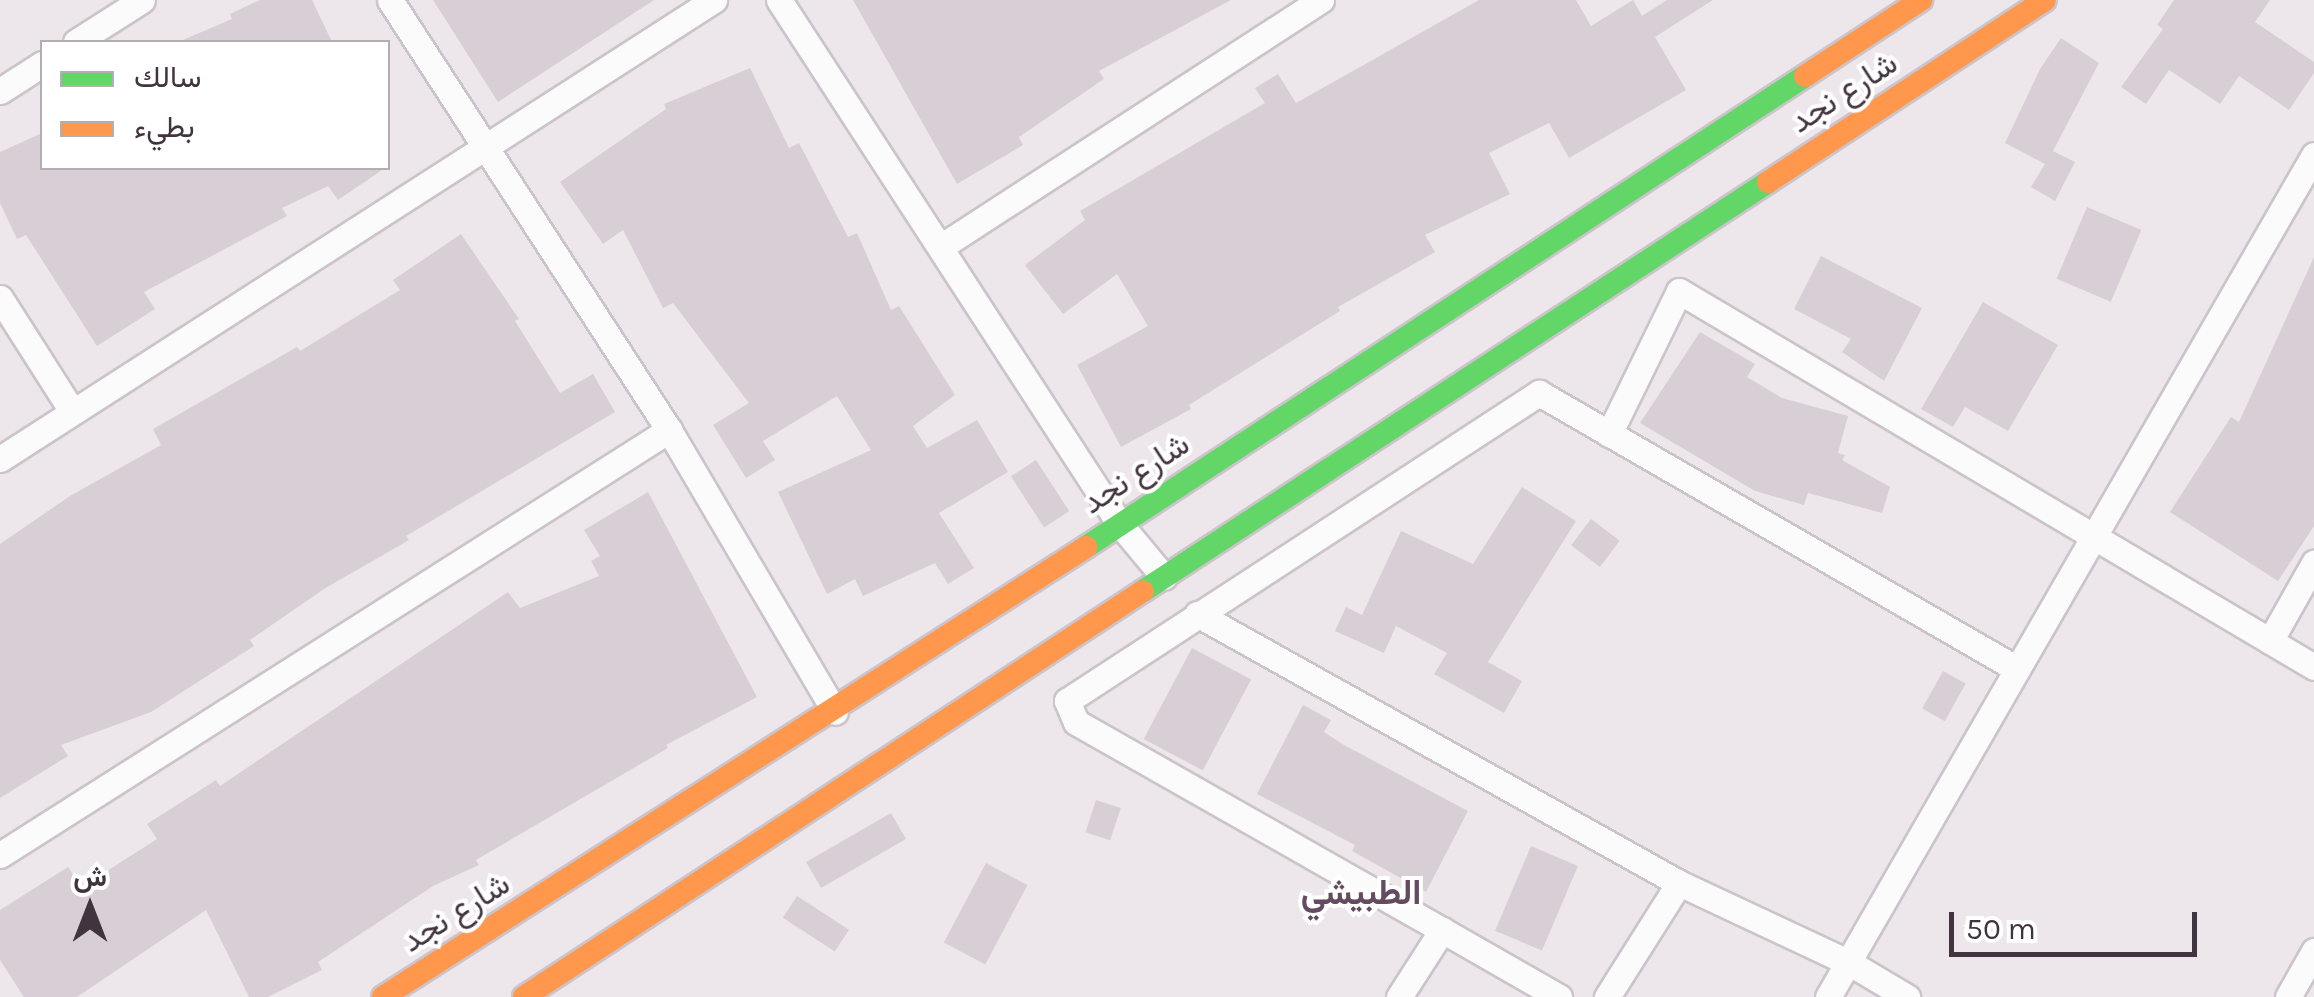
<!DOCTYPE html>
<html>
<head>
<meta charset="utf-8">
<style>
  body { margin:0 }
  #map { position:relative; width:2314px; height:997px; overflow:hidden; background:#ede7ec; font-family:Karla,Vazirmatn,sans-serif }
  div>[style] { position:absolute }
  .building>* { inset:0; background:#d7cfd5; transform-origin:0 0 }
  .roads { filter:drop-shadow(2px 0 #cbc4ca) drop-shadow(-2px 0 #cbc4ca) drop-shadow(0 2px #cbc4ca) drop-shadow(0 -2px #cbc4ca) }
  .street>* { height:25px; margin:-12.5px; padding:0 12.5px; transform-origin:12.5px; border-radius:12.5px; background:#fcfbfc }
  .fast>* { height:22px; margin:-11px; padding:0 11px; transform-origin:11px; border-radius:11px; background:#63d668 }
  .slow>* { height:22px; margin:-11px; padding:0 11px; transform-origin:11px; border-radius:11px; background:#ff974d }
  span { translate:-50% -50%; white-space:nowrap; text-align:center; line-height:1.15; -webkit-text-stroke:8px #fff; paint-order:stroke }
  .street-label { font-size:32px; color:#42343f }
  .neighbourhood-label { font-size:35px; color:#644c60; font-weight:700 }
  .legend { position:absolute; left:40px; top:40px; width:350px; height:130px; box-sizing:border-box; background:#fff; border:2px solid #b3aeb2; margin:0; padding:12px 18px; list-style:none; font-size:30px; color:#42343f }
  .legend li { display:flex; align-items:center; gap:20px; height:50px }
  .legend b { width:50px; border:2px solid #b3aeb2 }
  .north { position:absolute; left:40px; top:857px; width:100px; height:100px; -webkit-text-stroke:8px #fff; paint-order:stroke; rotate:0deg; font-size:28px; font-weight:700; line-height:40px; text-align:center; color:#42343f }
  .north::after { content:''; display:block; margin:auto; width:35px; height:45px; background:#42343f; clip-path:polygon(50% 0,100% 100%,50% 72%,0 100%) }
  .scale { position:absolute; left:1949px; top:912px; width:248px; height:45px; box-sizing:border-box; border:5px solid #42343f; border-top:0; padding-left:12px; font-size:30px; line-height:35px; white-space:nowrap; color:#42343f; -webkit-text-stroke:8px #fff; paint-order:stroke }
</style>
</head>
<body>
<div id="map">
  <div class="building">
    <i style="clip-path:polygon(260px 0,312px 0,332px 42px,178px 42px,232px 19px,230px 14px)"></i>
    <i style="clip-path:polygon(433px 0,654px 0,498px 102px)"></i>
    <i style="clip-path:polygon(853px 0,1231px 0,1099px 71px,1104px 79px,1019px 137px,1023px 145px,957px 184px)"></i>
    <i style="clip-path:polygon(1479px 0,1576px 0,1591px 26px,1633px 0,1642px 16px,1667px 0,1713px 0,1655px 37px,1686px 90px,1569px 158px,1549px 123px,1489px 153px,1510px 194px,1425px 235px,1435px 252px,1338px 307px,1340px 311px,1189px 405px,1191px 409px,1121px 447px,1077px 365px,1148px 326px,1117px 274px,1063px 314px,1025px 265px,1085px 220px,1080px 211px,1265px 103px,1255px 88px,1278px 74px,1296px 103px)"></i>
    <i style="clip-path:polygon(2174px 0,2270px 0,2255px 22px,2314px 62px,2314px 73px,2289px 110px,2239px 76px,2220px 104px,2169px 70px,2146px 104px,2121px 87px,2163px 29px,2157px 25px)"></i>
    <i style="clip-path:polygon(2061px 38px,2099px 63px,2053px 151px,2075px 162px,2055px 201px,2031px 187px,2045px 164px,2005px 143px,2040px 69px)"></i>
    <i style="clip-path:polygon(750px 68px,789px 148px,799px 143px,848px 237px,857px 233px,891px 310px,899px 306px,955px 395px,913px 426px,927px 448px,977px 420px,1008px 472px,939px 513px,974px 568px,948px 584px,935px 563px,863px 596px,855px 579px,827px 594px,778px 492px,871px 450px,837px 396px,763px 441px,775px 460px,746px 478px,713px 425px,749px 403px,673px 303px,663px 308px,623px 230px,603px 244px,560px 182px,666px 109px,664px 104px)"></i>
    <i style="clip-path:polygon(42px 133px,42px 168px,385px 168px,338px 200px,328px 186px,282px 208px,287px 216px,144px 292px,155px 309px,97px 346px,26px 235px,17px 239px,0 203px,0 152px)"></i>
    <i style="left:2087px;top:207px;width:59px;height:78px;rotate:23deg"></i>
    <i style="clip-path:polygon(461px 234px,519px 319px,515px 321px,560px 393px,593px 374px,615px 412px,406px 536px,409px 540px,324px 589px,250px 640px,254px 646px,151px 712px,61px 745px,68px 756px,0 798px,0 544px,70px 496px,161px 445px,153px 429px,297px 347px,300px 351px,400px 290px,393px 280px)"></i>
    <i style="clip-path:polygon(1821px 256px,1922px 308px,1884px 381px,1842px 352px,1851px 339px,1794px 309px)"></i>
    <i style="clip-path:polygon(2314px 257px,2314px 526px,2278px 581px,2170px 512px,2231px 417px,2239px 422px)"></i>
    <i style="clip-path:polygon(1983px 302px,2058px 345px,2008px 431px,1965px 407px,1953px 427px,1921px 409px)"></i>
    <i style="clip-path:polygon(1700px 332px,1755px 364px,1747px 377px,1782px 398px,1848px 416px,1838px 453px,1845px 455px,1842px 460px,1890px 487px,1882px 513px,1808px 493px,1804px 505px,1755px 491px,1640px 423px)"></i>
    <i style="left:1036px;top:460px;width:61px;height:30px;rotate:57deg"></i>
    <i style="clip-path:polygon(1522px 487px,1576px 521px,1488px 662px,1522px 681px,1504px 713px,1434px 674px,1447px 653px,1396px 626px,1384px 653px,1335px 631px,1346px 607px,1362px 615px,1401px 531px,1473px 564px)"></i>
    <i style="clip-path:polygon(648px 492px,757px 697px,666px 745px,668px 748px,476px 860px,479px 865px,433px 886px,318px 962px,322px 970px,268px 997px,249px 997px,206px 910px,77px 997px,24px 997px,0 960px,0 910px,68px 867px,82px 887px,157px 839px,147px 824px,216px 780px,220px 786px,508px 592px,520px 608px,599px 576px,591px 561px,600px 556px,584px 530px)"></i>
    <i style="left:1591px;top:519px;width:36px;height:33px;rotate:37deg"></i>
    <i style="left:1192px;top:648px;width:67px;height:103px;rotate:28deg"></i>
    <i style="left:1943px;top:671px;width:26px;height:43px;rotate:29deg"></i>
    <i style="clip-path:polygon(1303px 705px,1331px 720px,1324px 732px,1344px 745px,1468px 811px,1426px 892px,1352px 851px,1355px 845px,1257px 794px)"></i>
    <i style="left:1096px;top:800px;width:26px;height:34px;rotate:18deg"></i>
    <i style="left:891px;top:813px;width:30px;height:98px;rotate:60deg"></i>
    <i style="left:1531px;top:846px;width:51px;height:92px;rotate:23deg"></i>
    <i style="left:986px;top:863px;width:47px;height:90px;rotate:28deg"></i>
    <i style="left:797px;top:896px;width:62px;height:26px;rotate:33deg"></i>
  </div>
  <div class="roads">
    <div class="street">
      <i style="left:390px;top:0;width:513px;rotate:57.02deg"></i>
      <i style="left:669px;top:430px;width:327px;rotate:59.5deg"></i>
      <i style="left:779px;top:0;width:624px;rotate:56.97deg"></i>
      <i style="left:1119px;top:523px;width:70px;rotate:50.2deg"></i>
      <i style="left:76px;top:42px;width:78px;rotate:-32.5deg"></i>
      <i style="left:0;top:91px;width:50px;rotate:-32.7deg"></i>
      <i style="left:942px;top:246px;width:452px;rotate:-33deg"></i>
      <i style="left:0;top:298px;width:134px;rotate:57.5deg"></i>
      <i style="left:1609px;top:434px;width:159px;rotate:-63.9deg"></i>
      <i style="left:1679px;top:291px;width:738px;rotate:30.63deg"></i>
      <i style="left:0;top:459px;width:849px;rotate:-32.74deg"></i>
      <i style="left:1197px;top:614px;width:552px;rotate:29.17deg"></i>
      <i style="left:1679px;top:883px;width:135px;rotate:122.3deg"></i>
      <i style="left:2270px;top:641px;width:90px;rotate:-60.6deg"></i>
      <i style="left:0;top:855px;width:793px;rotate:-32.43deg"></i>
      <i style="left:1679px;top:883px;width:187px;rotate:25.1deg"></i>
      <i style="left:1848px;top:962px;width:69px;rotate:30.7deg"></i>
      <i style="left:1442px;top:930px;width:135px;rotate:29.8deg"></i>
      <i style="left:1399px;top:997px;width:80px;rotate:-57.3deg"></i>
      <i style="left:1442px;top:930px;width:421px;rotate:-150.4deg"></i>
      <i style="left:1076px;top:722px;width:23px;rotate:-113deg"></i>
      <i style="left:1067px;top:701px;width:564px;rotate:-33.13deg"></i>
      <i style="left:1539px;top:393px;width:552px;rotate:30deg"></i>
      <i style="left:1828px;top:997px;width:972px;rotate:-60.01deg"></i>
      <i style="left:2288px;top:997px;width:53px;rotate:-60.5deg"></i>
    </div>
    <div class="fast">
      <i style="left:1086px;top:547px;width:860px;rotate:-33.23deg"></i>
      <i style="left:1143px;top:591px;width:747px;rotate:-33.2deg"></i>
    </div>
    <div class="slow">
      <i style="left:1805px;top:76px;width:139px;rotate:-33.2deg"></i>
      <i style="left:1768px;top:182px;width:331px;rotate:-33.3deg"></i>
      <i style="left:383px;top:997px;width:835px;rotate:-32.62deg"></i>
      <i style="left:524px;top:997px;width:740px;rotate:-33.26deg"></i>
    </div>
  </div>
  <div class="street-label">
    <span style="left:1844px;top:93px;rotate:-33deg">شارع نجد</span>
    <span style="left:1136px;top:474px;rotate:-33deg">شارع نجد</span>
    <span style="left:456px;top:913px;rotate:-32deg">شارع نجد</span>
  </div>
  <div class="neighbourhood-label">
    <span style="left:1361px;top:893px">الطبيشي</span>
  </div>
  <ul class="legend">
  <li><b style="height:12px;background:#63d668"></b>سالك</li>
  <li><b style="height:12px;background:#ff974d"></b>بطيء</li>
  </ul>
  <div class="north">ش</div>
  <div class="scale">50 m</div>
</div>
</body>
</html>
